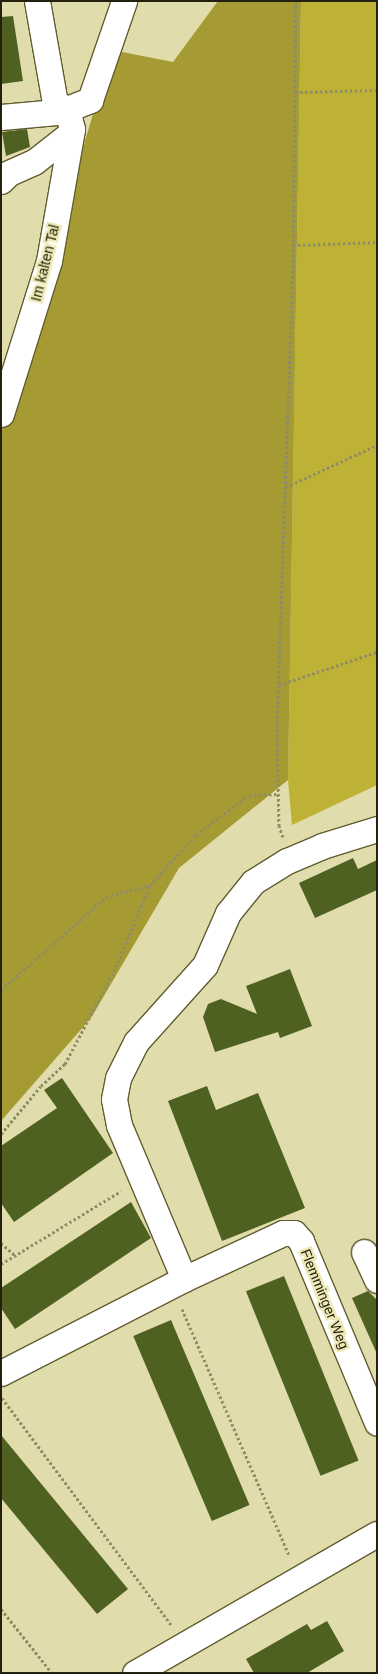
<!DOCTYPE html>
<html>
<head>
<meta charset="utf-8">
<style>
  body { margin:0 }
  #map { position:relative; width:378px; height:1674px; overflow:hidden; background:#e0dcab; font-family:Arial,sans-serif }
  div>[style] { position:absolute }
  .green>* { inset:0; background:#bdb136 }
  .forest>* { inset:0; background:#a59b32 }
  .building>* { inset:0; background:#4f6121; transform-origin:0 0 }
  .path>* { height:3px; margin-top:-1.5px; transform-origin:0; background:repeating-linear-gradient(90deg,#8f8c68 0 2.5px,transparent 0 5px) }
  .roads { filter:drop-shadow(1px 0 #615d30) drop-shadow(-1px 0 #615d30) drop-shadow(0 1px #615d30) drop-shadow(0 -1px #615d30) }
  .minor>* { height:25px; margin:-12.5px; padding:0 12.5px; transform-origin:12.5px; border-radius:12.5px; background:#fff }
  span { translate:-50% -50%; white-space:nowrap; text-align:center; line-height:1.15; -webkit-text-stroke:5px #ede9b7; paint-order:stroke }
  .street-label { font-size:14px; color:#23210e }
  .frame { position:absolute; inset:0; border:2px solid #23210e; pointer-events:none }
</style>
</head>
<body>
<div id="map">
  <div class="green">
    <i style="clip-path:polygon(301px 1px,377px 1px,377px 785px,292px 825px,288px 780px)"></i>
  </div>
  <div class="forest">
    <i style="clip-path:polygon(218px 1px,301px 1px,288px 780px,179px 868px,91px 1018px,1px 1121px,1px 424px,112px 50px,173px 62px)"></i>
  </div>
  <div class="building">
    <i style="clip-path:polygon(13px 16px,23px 81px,1px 84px,1px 17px)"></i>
    <i style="clip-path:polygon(27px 129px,30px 147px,6px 156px,2px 132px)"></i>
    <i style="clip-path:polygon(353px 858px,358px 869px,377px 860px,377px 890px,315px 918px,299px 883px)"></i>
    <i style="clip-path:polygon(290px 969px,312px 1026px,280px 1038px,278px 1032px,215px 1052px,203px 1017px,208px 1004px,221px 999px,257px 1014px,246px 986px)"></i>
    <i style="clip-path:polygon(62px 1078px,113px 1153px,14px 1222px,1px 1203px,1px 1146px,57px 1108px,44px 1090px)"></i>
    <i style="clip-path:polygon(207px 1086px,216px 1110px,258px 1093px,305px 1208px,222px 1241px,168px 1101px)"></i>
    <i style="clip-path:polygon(131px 1202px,151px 1238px,15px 1329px,1px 1308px,1px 1288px)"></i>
    <i style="left:284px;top:1276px;width:199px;height:41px;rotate:68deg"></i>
    <i style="clip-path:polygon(368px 1291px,377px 1300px,377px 1354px,352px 1298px)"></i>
    <i style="left:171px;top:1320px;width:201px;height:41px;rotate:67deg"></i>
    <i style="clip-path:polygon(1px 1435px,128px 1589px,97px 1614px,1px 1498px)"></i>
    <i style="clip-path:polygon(327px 1621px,344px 1651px,307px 1673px,254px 1673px,246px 1659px,307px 1624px,311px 1630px)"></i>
  </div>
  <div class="path">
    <i style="left:295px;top:92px;width:82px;rotate:-1.4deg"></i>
    <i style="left:293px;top:245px;width:84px;rotate:-2deg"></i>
    <i style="left:286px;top:487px;width:100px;rotate:-24.8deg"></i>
    <i style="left:279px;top:685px;width:103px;rotate:-18.6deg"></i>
    <i style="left:283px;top:837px;width:12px;rotate:-110deg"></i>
    <i style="left:279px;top:826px;width:103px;rotate:-91.1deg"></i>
    <i style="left:277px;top:723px;width:456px;rotate:-88deg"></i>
    <i style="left:293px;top:267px;width:266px;rotate:-89.4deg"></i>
    <i style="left:1px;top:990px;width:140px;rotate:-41.5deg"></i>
    <i style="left:106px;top:897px;width:46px;rotate:-15.3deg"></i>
    <i style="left:1px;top:1134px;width:62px;rotate:-50.2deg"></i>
    <i style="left:41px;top:1086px;width:33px;rotate:-43deg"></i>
    <i style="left:65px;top:1064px;width:110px;rotate:-62.3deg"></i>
    <i style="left:116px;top:967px;width:89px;rotate:-67.5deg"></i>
    <i style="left:150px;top:885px;width:68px;rotate:-47.4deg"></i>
    <i style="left:196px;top:835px;width:66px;rotate:-37deg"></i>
    <i style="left:249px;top:795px;width:29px;rotate:-2deg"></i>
    <i style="left:1px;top:1243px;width:18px;rotate:41deg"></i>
    <i style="left:1px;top:1264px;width:140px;rotate:-31.3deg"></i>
    <i style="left:182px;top:1309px;width:268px;rotate:66.5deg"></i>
    <i style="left:2px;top:1398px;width:283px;rotate:53.3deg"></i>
    <i style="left:1px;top:1609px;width:82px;rotate:51.4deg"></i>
  </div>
  <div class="roads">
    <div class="minor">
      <i style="left:37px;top:1px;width:104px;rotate:80deg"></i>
      <i style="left:55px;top:103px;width:13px;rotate:27deg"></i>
      <i style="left:67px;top:109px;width:25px;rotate:-21deg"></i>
      <i style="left:90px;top:100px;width:105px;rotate:-71deg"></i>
      <i style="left:1px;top:117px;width:67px;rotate:-5.1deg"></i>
      <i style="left:1px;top:181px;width:11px;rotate:-45deg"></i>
      <i style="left:9px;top:173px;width:27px;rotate:-24deg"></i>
      <i style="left:34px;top:162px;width:47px;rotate:-38.1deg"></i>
      <i style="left:1px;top:414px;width:160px;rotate:-72.6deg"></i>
      <i style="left:49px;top:261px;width:134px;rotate:-80.1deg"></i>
      <i style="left:72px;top:129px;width:21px;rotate:-104deg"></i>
      <i style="left:364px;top:1252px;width:31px;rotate:65deg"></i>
      <i style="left:184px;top:1279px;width:167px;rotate:-112.9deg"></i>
      <i style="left:119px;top:1125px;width:26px;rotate:-101deg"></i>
      <i style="left:114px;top:1099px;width:21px;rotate:-79deg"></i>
      <i style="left:118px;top:1078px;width:40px;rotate:-63.4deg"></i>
      <i style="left:136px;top:1042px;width:103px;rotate:-48.1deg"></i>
      <i style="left:205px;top:965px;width:57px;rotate:-66.1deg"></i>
      <i style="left:228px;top:913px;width:40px;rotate:-51deg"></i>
      <i style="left:253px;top:882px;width:40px;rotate:-32deg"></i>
      <i style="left:287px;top:861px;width:38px;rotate:-23deg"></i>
      <i style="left:322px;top:846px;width:58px;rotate:-17.2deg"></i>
      <i style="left:1px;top:1373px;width:206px;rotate:-27.2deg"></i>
      <i style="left:184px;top:1279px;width:109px;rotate:-24.9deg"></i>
      <i style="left:283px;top:1233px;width:11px"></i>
      <i style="left:294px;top:1233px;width:11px;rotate:49deg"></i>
      <i style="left:301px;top:1241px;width:197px;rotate:67.3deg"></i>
      <i style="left:135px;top:1673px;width:279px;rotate:-29.9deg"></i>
    </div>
  </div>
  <div class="street-label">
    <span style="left:45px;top:263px;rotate:-76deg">Im kalten Tal</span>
    <span style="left:325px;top:1299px;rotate:68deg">Flemminger Weg</span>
  </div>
  <div class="frame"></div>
</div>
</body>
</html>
